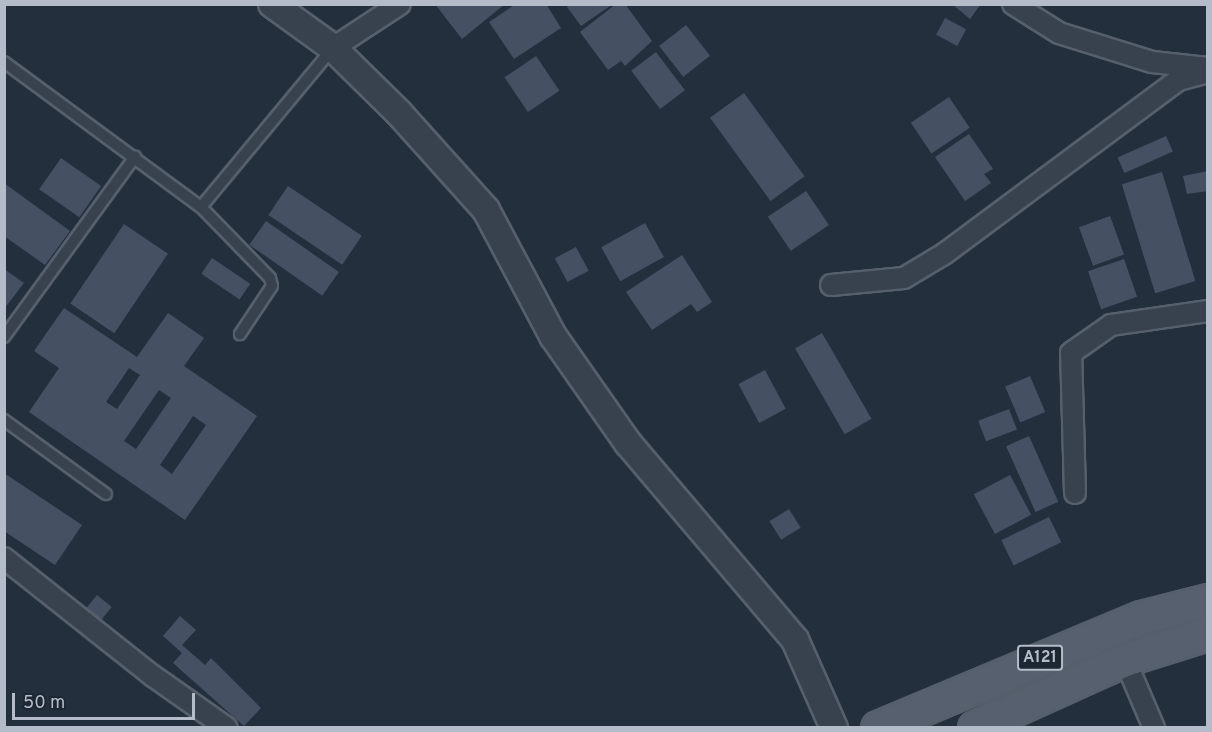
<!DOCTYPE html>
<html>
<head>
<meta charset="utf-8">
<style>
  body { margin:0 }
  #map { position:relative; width:1212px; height:732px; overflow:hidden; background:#242f3e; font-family:Overpass,sans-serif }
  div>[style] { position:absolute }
  .building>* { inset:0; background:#455162; transform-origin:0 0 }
  .roads { filter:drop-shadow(2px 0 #565f6c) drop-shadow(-2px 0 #565f6c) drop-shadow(0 2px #565f6c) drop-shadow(0 -2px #565f6c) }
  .service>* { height:10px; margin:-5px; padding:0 5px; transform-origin:5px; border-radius:5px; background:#38414e }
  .minor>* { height:20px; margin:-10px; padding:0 10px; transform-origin:10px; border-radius:10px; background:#38414e }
  .tertiary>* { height:26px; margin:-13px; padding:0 13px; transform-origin:13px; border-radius:13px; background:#38414e }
  .primary>* { height:32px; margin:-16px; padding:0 16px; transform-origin:16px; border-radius:16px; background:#56606e }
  span { translate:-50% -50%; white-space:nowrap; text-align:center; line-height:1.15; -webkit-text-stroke:5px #1d2633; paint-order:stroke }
  .shield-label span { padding:2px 4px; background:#1d2633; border:2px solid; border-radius:4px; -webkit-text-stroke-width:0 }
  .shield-label { font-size:16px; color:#b4bcc9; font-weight:700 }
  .frame { position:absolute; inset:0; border:6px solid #b4bcc9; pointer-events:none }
  .scale { position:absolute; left:12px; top:693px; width:183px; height:27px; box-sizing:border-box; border:3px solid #b4bcc9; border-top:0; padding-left:8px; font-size:18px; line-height:21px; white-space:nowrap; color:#b4bcc9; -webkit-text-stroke:4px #1d2633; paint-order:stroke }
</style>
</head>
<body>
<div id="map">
  <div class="building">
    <i style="clip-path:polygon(435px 4px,505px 4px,462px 39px)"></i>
    <i style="clip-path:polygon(516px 4px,546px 4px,561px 28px,514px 59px,489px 22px)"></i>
    <i style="clip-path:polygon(571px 4px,613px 4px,581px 26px,567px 7px)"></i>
    <i style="clip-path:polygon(616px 4px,625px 4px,652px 41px,625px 66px,621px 61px,608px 70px,580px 32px)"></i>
    <i style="clip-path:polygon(952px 4px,981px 4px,970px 19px)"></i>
    <i style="left:945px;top:18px;width:24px;height:19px;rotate:28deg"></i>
    <i style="left:686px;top:25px;width:39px;height:34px;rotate:52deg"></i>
    <i style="left:656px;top:52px;width:48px;height:31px;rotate:53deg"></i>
    <i style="left:536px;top:56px;width:42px;height:38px;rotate:56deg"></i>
    <i style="left:744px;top:93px;width:103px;height:42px;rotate:54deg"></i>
    <i style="left:949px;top:97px;width:37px;height:46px;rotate:56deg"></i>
    <i style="clip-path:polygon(969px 134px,993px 169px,984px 174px,991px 183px,965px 201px,935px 157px)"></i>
    <i style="left:1166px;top:136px;width:17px;height:53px;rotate:66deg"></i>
    <i style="left:61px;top:158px;width:49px;height:38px;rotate:35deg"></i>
    <i style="clip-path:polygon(1208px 171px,1208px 191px,1187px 194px,1183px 176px)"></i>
    <i style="left:1162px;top:172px;width:114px;height:42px;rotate:73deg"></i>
    <i style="clip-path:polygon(4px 183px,70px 231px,45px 265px,4px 236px)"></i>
    <i style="left:288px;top:186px;width:89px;height:35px;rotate:34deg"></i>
    <i style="left:806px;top:191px;width:41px;height:46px;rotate:56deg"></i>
    <i style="left:1110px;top:216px;width:41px;height:33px;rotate:70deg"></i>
    <i style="left:266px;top:221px;width:89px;height:29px;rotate:35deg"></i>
    <i style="left:645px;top:223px;width:39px;height:50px;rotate:61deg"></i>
    <i style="left:124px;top:224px;width:53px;height:96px;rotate:34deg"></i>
    <i style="left:576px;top:247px;width:27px;height:24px;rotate:62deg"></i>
    <i style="clip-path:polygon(682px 255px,712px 302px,697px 312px,691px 304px,652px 330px,626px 292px)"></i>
    <i style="left:212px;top:258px;width:46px;height:19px;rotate:34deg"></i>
    <i style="left:1124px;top:259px;width:40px;height:38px;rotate:71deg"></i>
    <i style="clip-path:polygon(4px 269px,24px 283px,4px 309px)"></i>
    <i style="clip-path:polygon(evenodd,64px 308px,137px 357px,168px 313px,204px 338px,184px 366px,257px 416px,185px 520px,29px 412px,59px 368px,34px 351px,64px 308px,129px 368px,140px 375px,117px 409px,106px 402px,129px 368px,64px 308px,159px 390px,171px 398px,136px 449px,124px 441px,159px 390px,64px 308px,193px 416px,206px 425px,172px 474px,160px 465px,193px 416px)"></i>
    <i style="left:822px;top:333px;width:99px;height:31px;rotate:60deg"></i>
    <i style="left:765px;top:370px;width:44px;height:30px;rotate:62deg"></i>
    <i style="left:1030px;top:376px;width:39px;height:27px;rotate:67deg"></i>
    <i style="left:1009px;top:409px;width:22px;height:33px;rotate:69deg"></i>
    <i style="left:1029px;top:436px;width:72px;height:25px;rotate:66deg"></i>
    <i style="clip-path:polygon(4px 473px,82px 525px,55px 565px,4px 531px)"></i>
    <i style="left:1010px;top:475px;width:45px;height:41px;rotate:62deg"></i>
    <i style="left:789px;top:509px;width:22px;height:23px;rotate:58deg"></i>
    <i style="left:1049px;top:517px;width:28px;height:53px;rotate:64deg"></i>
    <i style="left:97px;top:595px;width:19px;height:19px;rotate:39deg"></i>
    <i style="clip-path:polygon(180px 616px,196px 630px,182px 645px,205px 665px,211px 658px,261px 708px,244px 726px,173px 663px,182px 653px,163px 636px)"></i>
  </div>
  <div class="roads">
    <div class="service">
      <i style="left:4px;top:62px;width:245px;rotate:36.4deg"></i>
      <i style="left:201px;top:207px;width:207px;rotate:-50.3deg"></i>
      <i style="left:201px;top:207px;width:99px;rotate:45.8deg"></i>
      <i style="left:270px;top:278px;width:8px;rotate:76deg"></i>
      <i style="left:272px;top:286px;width:58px;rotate:123.7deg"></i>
      <i style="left:4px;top:337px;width:223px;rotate:-54deg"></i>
      <i style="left:4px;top:420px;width:126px;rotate:36deg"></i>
    </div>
    <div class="minor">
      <i style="left:1013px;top:4px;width:54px;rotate:32.2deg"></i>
      <i style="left:1059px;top:33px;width:97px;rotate:17.3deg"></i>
      <i style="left:1152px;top:62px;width:56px;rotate:6.1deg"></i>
      <i style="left:333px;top:48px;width:80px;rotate:-33.3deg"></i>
      <i style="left:831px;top:285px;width:73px;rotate:-5.5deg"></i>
      <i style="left:904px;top:278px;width:47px;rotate:-31deg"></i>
      <i style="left:944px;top:254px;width:292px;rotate:-36.6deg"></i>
      <i style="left:1178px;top:80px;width:31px;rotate:-15deg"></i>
      <i style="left:1075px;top:493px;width:140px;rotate:-91.6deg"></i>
      <i style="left:1071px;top:353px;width:49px;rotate:-35deg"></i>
      <i style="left:1111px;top:325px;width:98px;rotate:-8.2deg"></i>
      <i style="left:4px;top:558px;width:190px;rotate:38.4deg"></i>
      <i style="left:153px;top:676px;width:90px;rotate:35.1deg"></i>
      <i style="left:1125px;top:660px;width:74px;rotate:66.9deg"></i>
    </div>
    <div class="tertiary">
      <i style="left:272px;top:4px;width:75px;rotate:35.8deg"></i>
      <i style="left:333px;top:48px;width:93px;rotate:44.6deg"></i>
      <i style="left:399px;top:113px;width:130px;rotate:48.1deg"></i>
      <i style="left:486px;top:210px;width:143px;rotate:62deg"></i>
      <i style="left:553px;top:336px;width:131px;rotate:55deg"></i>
      <i style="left:628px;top:443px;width:258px;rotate:49.7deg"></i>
      <i style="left:795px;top:640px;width:96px;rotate:66.1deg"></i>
    </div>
    <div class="primary">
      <i style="left:878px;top:728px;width:285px;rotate:-22.7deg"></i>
      <i style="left:1141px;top:618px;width:69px;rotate:-14.2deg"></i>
      <i style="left:975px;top:728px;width:165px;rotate:-24.4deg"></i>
      <i style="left:1125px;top:660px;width:87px;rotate:-17.4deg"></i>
    </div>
  </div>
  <div class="shield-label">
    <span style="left:1040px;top:658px">A121</span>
  </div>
  <div class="frame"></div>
  <div class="scale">50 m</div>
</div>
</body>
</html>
